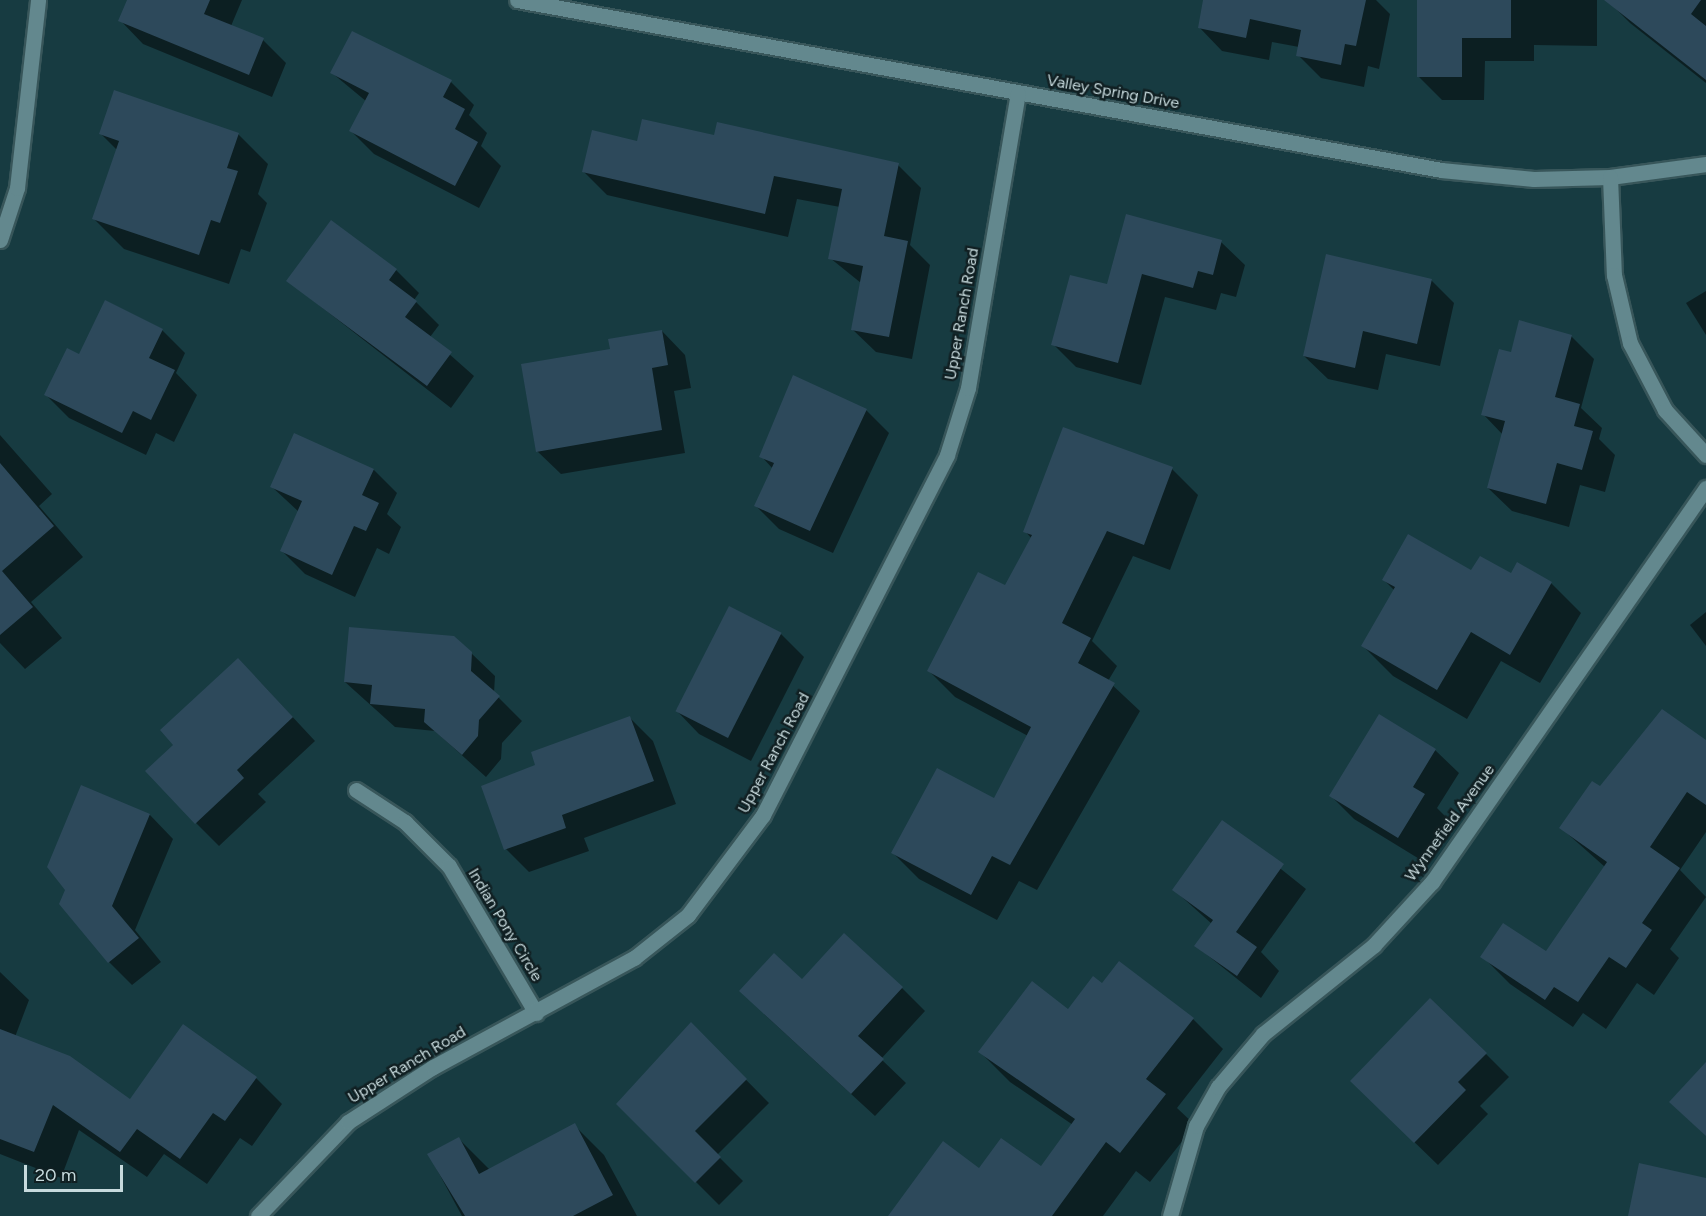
<!DOCTYPE html>
<html>
<head>
<meta charset="utf-8">
<style>
  body { margin:0 }
  #map { position:relative; width:1706px; height:1216px; overflow:hidden; background:#173b41; font-family:Figtree,sans-serif }
  div>[style] { position:absolute }
  .shadow>* { inset:0; background:#0007 }
  .building>* { inset:0; background:#2d495b; transform-origin:0 0 }
  .roads { filter:drop-shadow(2px 0 #38565a) drop-shadow(-2px 0 #38565a) drop-shadow(0 2px #38565a) drop-shadow(0 -2px #38565a) }
  .street>* { height:15px; margin:-7.5px; padding:0 7.5px; transform-origin:7.5px; border-radius:7.5px; background:#63888e }
  span { translate:-50% -50%; white-space:nowrap; text-align:center; line-height:1.15; -webkit-text-stroke:5px #101f22; paint-order:stroke }
  .street-label { font-size:16px; color:#c7dadd }
  .scale { position:absolute; left:24px; top:1165px; width:99px; height:27px; box-sizing:border-box; border:3px solid #c7dadd; border-top:0; padding-left:8px; font-size:18px; line-height:21px; white-space:nowrap; color:#c7dadd; -webkit-text-stroke:4px #101f22; paint-order:stroke }
</style>
</head>
<body>
<div id="map">
  <div class="shadow">
    <i style="clip-path:polygon(129px 0,242px 0,231px 26px,263px 40px,286px 63px,272px 97px,143px 44px,120px 20px)"></i>
    <i style="clip-path:polygon(1205px 0,1376px 0,1390px 14px,1379px 69px,1368px 66px,1364px 87px,1321px 78px,1298px 55px,1299px 47px,1272px 42px,1269px 60px,1222px 51px,1199px 27px)"></i>
    <i style="clip-path:polygon(1419px 0,1597px 0,1597px 46px,1534px 45px,1534px 61px,1485px 61px,1484px 100px,1442px 100px,1419px 77px)"></i>
    <i style="clip-path:polygon(1607px 0,1706px 0,1706px 83px,1630px 23px)"></i>
    <i style="clip-path:polygon(353px 33px,451px 82px,474px 105px,469px 115px,487px 133px,481px 146px,501px 166px,479px 208px,374px 154px,351px 131px,367px 102px,332px 73px)"></i>
    <i style="clip-path:polygon(101px 134px,238px 134px,268px 164px,258px 194px,267px 203px,250px 252px,241px 249px,229px 284px,124px 249px,94px 219px,117px 150px)"></i>
    <i style="clip-path:polygon(715px 137px,898px 165px,921px 188px,910px 245px,930px 265px,912px 359px,876px 352px,852px 329px,861px 283px,830px 258px,840px 207px,797px 199px,788px 237px,607px 195px,584px 172px,638px 143px)"></i>
    <i style="clip-path:polygon(1221px 242px,1245px 265px,1236px 297px,1221px 293px,1216px 310px,1165px 297px,1141px 385px,1076px 367px,1053px 344px,1108px 286px)"></i>
    <i style="clip-path:polygon(396px 270px,419px 293px,414px 300px,439px 325px,430px 337px,474px 376px,451px 408px,288px 281px)"></i>
    <i style="clip-path:polygon(1431px 280px,1454px 303px,1440px 366px,1386px 354px,1378px 390px,1328px 379px,1304px 356px)"></i>
    <i style="clip-path:polygon(1706px 291px,1706px 335px,1686px 303px)"></i>
    <i style="clip-path:polygon(162px 330px,185px 353px,176px 373px,197px 395px,174px 442px,156px 433px,146px 455px,69px 418px,46px 395px)"></i>
    <i style="clip-path:polygon(662px 331px,685px 355px,691px 388px,674px 391px,685px 453px,561px 474px,537px 451px,612px 350px)"></i>
    <i style="clip-path:polygon(1571px 336px,1594px 359px,1581px 408px,1602px 428px,1599px 439px,1615px 455px,1605px 492px,1580px 485px,1569px 527px,1512px 511px,1488px 488px,1503px 435px,1483px 414px,1512px 354px)"></i>
    <i style="clip-path:polygon(866px 410px,889px 433px,833px 553px,779px 529px,756px 506px,773px 469px,761px 456px)"></i>
    <i style="clip-path:polygon(0 435px,52px 494px,39px 506px,83px 557px,31px 602px,62px 638px,25px 669px,0 643px)"></i>
    <i style="clip-path:polygon(295px 435px,374px 470px,397px 493px,387px 514px,401px 527px,389px 554px,377px 548px,355px 597px,305px 574px,282px 551px,299px 512px,272px 487px)"></i>
    <i style="clip-path:polygon(1172px 469px,1198px 495px,1170px 570px,1133px 556px,1092px 641px,1117px 666px,1108px 681px,1140px 711px,1037px 890px,1019px 881px,997px 920px,919px 879px,893px 853px,994px 800px,1028px 736px,955px 697px,929px 671px,1006px 587px,1032px 539px,1025px 531px)"></i>
    <i style="clip-path:polygon(1472px 572px,1551px 583px,1581px 613px,1540px 683px,1501px 661px,1467px 719px,1393px 676px,1363px 646px,1395px 591px,1384px 580px)"></i>
    <i style="clip-path:polygon(1706px 612px,1706px 646px,1690px 625px)"></i>
    <i style="clip-path:polygon(781px 634px,804px 657px,751px 761px,699px 734px,676px 710px)"></i>
    <i style="clip-path:polygon(471px 653px,495px 676px,494px 693px,522px 721px,502px 743px,501px 759px,486px 777px,435px 731px,395px 727px,345px 682px)"></i>
    <i style="clip-path:polygon(261px 683px,315px 741px,258px 794px,266px 802px,219px 846px,196px 823px)"></i>
    <i style="clip-path:polygon(630px 718px,653px 741px,676px 804px,584px 838px,589px 851px,529px 872px,506px 849px,537px 766px)"></i>
    <i style="clip-path:polygon(1706px 741px,1706px 832px,1680px 870px,1706px 897px,1670px 949px,1679px 958px,1654px 995px,1637px 983px,1606px 1029px,1583px 1013px,1573px 1027px,1510px 984px,1482px 956px,1547px 953px,1605px 867px,1561px 828px,1600px 788px)"></i>
    <i style="clip-path:polygon(1435px 750px,1459px 773px,1437px 808px,1447px 818px,1421px 860px,1354px 819px,1330px 795px)"></i>
    <i style="clip-path:polygon(82px 787px,150px 815px,173px 839px,135px 930px,161px 962px,132px 985px,109px 962px,67px 890px)"></i>
    <i style="clip-path:polygon(1222px 822px,1306px 889px,1261px 952px,1279px 971px,1261px 998px,1196px 946px,1212px 924px,1174px 890px)"></i>
    <i style="clip-path:polygon(0 972px,29px 1000px,15px 1037px,130px 1101px,256px 1078px,282px 1104px,252px 1146px,240px 1138px,207px 1184px,164px 1154px,147px 1177px,79px 1130px,61px 1178px,0 1154px)"></i>
    <i style="clip-path:polygon(802px 981px,902px 988px,925px 1011px,881px 1059px,906px 1083px,875px 1116px,764px 1014px)"></i>
    <i style="clip-path:polygon(1102px 985px,1193px 1019px,1223px 1049px,1177px 1108px,1195px 1125px,1150px 1182px,1136px 1171px,1103px 1216px,890px 1216px,979px 1170px,1041px 1168px,1073px 1125px,1010px 1082px,980px 1052px,1068px 1011px)"></i>
    <i style="clip-path:polygon(691px 1024px,769px 1103px,717px 1155px,743px 1181px,719px 1205px,618px 1104px)"></i>
    <i style="clip-path:polygon(1486px 1054px,1509px 1077px,1480px 1106px,1488px 1114px,1438px 1165px,1375px 1104px)"></i>
    <i style="clip-path:polygon(574px 1125px,604px 1155px,637px 1216px,462px 1216px,429px 1155px,459px 1139px,490px 1170px)"></i>
  </div>
  <div class="building">
    <i style="clip-path:polygon(127px 0,210px 0,204px 14px,264px 38px,249px 75px,118px 21px)"></i>
    <i style="clip-path:polygon(1203px 0,1366px 0,1356px 46px,1345px 44px,1341px 65px,1296px 56px,1301px 30px,1250px 19px,1246px 38px,1198px 28px)"></i>
    <i style="clip-path:polygon(1417px 0,1511px 0,1511px 38px,1462px 38px,1462px 77px,1417px 77px)"></i>
    <i style="clip-path:polygon(1604px 0,1701px 0,1691px 14px,1706px 26px,1706px 80px)"></i>
    <i style="clip-path:polygon(352px 31px,452px 80px,443px 97px,465px 109px,455px 129px,478px 142px,455px 186px,349px 131px,369px 93px,330px 73px)"></i>
    <i style="clip-path:polygon(114px 90px,239px 133px,227px 168px,238px 171px,220px 223px,211px 220px,199px 255px,92px 219px,119px 141px,99px 134px)"></i>
    <i style="clip-path:polygon(642px 119px,714px 135px,717px 122px,899px 163px,884px 236px,908px 241px,889px 337px,851px 330px,863px 266px,828px 259px,842px 189px,774px 176px,765px 214px,582px 172px,592px 130px,637px 141px)"></i>
    <i style="clip-path:polygon(1126px 214px,1222px 240px,1213px 275px,1198px 271px,1193px 288px,1142px 274px,1118px 363px,1051px 345px,1070px 275px,1107px 284px)"></i>
    <i style="clip-path:polygon(331px 220px,397px 269px,389px 280px,417px 301px,405px 317px,452px 352px,427px 386px,286px 281px)"></i>
    <i style="clip-path:polygon(1326px 254px,1432px 279px,1417px 344px,1363px 331px,1355px 368px,1303px 356px)"></i>
    <i style="clip-path:polygon(105px 300px,163px 329px,149px 358px,175px 370px,151px 420px,133px 411px,122px 433px,44px 395px,67px 348px,79px 354px)"></i>
    <i style="clip-path:polygon(1519px 320px,1572px 335px,1555px 397px,1580px 404px,1574px 426px,1593px 431px,1582px 470px,1557px 463px,1546px 504px,1487px 488px,1505px 421px,1481px 415px,1499px 349px,1511px 352px)"></i>
    <i style="clip-path:polygon(662px 330px,668px 365px,652px 368px,662px 430px,536px 452px,521px 364px,610px 349px,608px 339px)"></i>
    <i style="clip-path:polygon(793px 375px,867px 409px,810px 531px,754px 506px,774px 463px,759px 457px)"></i>
    <i style="clip-path:polygon(1063px 427px,1173px 467px,1144px 545px,1107px 531px,1062px 623px,1091px 638px,1078px 663px,1115px 683px,1010px 865px,992px 856px,971px 895px,891px 853px,937px 768px,994px 798px,1031px 727px,927px 671px,978px 572px,1005px 585px,1032px 535px,1023px 532px)"></i>
    <i style="clip-path:polygon(294px 433px,374px 469px,362px 495px,379px 503px,366px 531px,354px 526px,332px 575px,280px 551px,302px 501px,270px 487px)"></i>
    <i style="clip-path:polygon(0 463px,54px 526px,2px 571px,33px 607px,0 635px)"></i>
    <i style="clip-path:polygon(1408px 534px,1471px 570px,1480px 556px,1511px 573px,1517px 562px,1552px 582px,1510px 655px,1471px 632px,1437px 690px,1361px 646px,1395px 587px,1382px 580px)"></i>
    <i style="left:729px;top:606px;width:59px;height:118px;rotate:27deg"></i>
    <i style="clip-path:polygon(349px 627px,454px 636px,472px 652px,471px 671px,500px 696px,479px 720px,478px 736px,462px 755px,424px 722px,425px 709px,370px 704px,372px 685px,344px 682px)"></i>
    <i style="clip-path:polygon(238px 658px,293px 717px,237px 770px,244px 778px,195px 824px,145px 771px,173px 745px,160px 730px)"></i>
    <i style="clip-path:polygon(1662px 709px,1706px 740px,1706px 805px,1687px 792px,1650px 847px,1680px 868px,1642px 923px,1652px 930px,1626px 968px,1609px 957px,1578px 1002px,1554px 987px,1545px 1000px,1480px 957px,1503px 923px,1546px 951px,1607px 862px,1559px 828px,1592px 781px,1600px 786px)"></i>
    <i style="clip-path:polygon(1379px 714px,1436px 749px,1413px 787px,1425px 794px,1398px 838px,1329px 796px)"></i>
    <i style="clip-path:polygon(630px 716px,654px 781px,562px 815px,566px 828px,504px 850px,481px 786px,535px 765px,531px 752px)"></i>
    <i style="clip-path:polygon(81px 785px,150px 814px,112px 906px,139px 938px,108px 963px,59px 904px,65px 890px,47px 867px)"></i>
    <i style="clip-path:polygon(1222px 820px,1284px 864px,1236px 932px,1257px 947px,1237px 976px,1194px 946px,1213px 920px,1172px 890px)"></i>
    <i style="clip-path:polygon(844px 933px,903px 987px,858px 1036px,884px 1059px,851px 1094px,739px 991px,774px 953px,802px 979px)"></i>
    <i style="clip-path:polygon(1119px 961px,1194px 1018px,1146px 1079px,1166px 1094px,1120px 1153px,1106px 1142px,1052px 1216px,888px 1216px,943px 1141px,979px 1168px,1001px 1138px,1041px 1166px,1075px 1119px,978px 1052px,1032px 981px,1068px 1009px,1093px 976px,1102px 983px)"></i>
    <i style="clip-path:polygon(1430px 998px,1487px 1053px,1458px 1082px,1466px 1090px,1414px 1143px,1350px 1081px)"></i>
    <i style="clip-path:polygon(691px 1022px,747px 1079px,695px 1131px,721px 1157px,695px 1183px,616px 1104px)"></i>
    <i style="clip-path:polygon(183px 1024px,257px 1077px,225px 1121px,213px 1113px,180px 1159px,137px 1129px,120px 1152px,53px 1105px,34px 1152px,0 1139px,0 1029px,70px 1056px,130px 1099px)"></i>
    <i style="clip-path:polygon(1706px 1062px,1706px 1136px,1669px 1102px)"></i>
    <i style="clip-path:polygon(575px 1123px,613px 1195px,573px 1216px,465px 1216px,427px 1154px,459px 1137px,479px 1174px)"></i>
    <i style="clip-path:polygon(1639px 1163px,1706px 1178px,1706px 1216px,1628px 1216px)"></i>
  </div>
  <div class="roads">
    <div class="street">
      <i style="left:517px;top:0;width:940px;rotate:10.42deg"></i>
      <i style="left:1441px;top:170px;width:93px;rotate:5.5deg"></i>
      <i style="left:1534px;top:179px;width:76px;rotate:-1.5deg"></i>
      <i style="left:1610px;top:177px;width:97px;rotate:-7.7deg"></i>
      <i style="left:1610px;top:177px;width:98px;rotate:87.7deg"></i>
      <i style="left:1614px;top:275px;width:70px;rotate:76.8deg"></i>
      <i style="left:1630px;top:343px;width:76px;rotate:62.4deg"></i>
      <i style="left:1665px;top:410px;width:61px;rotate:47.7deg"></i>
      <i style="left:0;top:240px;width:55px;rotate:-71.9deg"></i>
      <i style="left:17px;top:188px;width:189px;rotate:-83.6deg"></i>
      <i style="left:356px;top:790px;width:59px;rotate:33.1deg"></i>
      <i style="left:405px;top:822px;width:62px;rotate:45deg"></i>
      <i style="left:449px;top:866px;width:171px;rotate:59.4deg"></i>
      <i style="left:258px;top:1216px;width:130px;rotate:-46.2deg"></i>
      <i style="left:348px;top:1122px;width:101px;rotate:-32.9deg"></i>
      <i style="left:433px;top:1067px;width:229px;rotate:-28.5deg"></i>
      <i style="left:634px;top:958px;width:69px;rotate:-38.5deg"></i>
      <i style="left:688px;top:915px;width:125px;rotate:-53.1deg"></i>
      <i style="left:763px;top:815px;width:404px;rotate:-62.9deg"></i>
      <i style="left:947px;top:455px;width:70px;rotate:-72.6deg"></i>
      <i style="left:968px;top:388px;width:299px;rotate:-80.4deg"></i>
      <i style="left:1170px;top:1216px;width:94px;rotate:-73.9deg"></i>
      <i style="left:1196px;top:1126px;width:45px;rotate:-60.6deg"></i>
      <i style="left:1218px;top:1087px;width:70px;rotate:-49.7deg"></i>
      <i style="left:1263px;top:1034px;width:142px;rotate:-38.7deg"></i>
      <i style="left:1374px;top:945px;width:86px;rotate:-47.4deg"></i>
      <i style="left:1432px;top:882px;width:480px;rotate:-55.2deg"></i>
    </div>
  </div>
  <div class="street-label">
    <span style="left:1113px;top:92px;rotate:10deg">Valley Spring Drive</span>
    <span style="left:962px;top:314px;rotate:-80deg">Upper Ranch Road</span>
    <span style="left:774px;top:753px;rotate:-62deg">Upper Ranch Road</span>
    <span style="left:1450px;top:823px;rotate:-54deg">Wynnefield Avenue</span>
    <span style="left:505px;top:925px;rotate:59deg">Indian Pony Circle</span>
    <span style="left:407px;top:1065px;rotate:-31deg">Upper Ranch Road</span>
  </div>
  <div class="scale">20 m</div>
</div>
</body>
</html>
